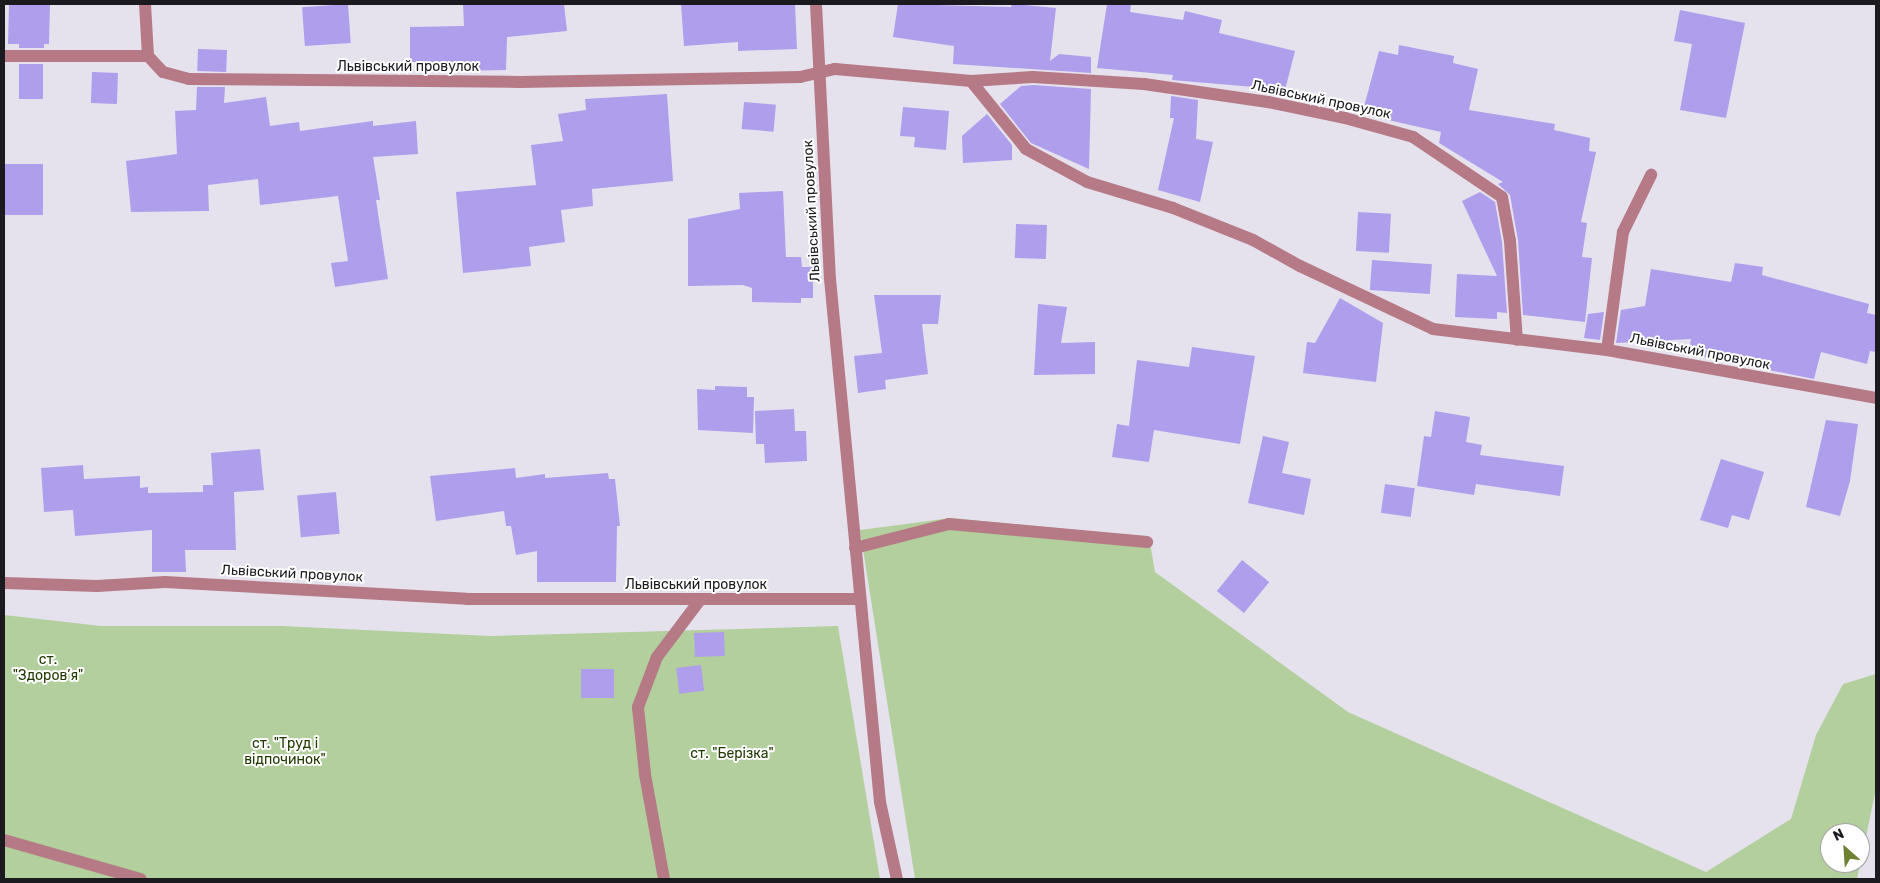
<!DOCTYPE html>
<html>
<head>
<meta charset="utf-8">
<style>
  body { margin:0 }
  #map { position:relative; width:1880px; height:883px; overflow:hidden; background:#e5e2ee; font-family:Rubik,sans-serif }
  div>[style] { position:absolute }
  .green>* { inset:0; background:#b3cf9d }
  .building>* { inset:0; background:#ae9eeb; transform-origin:0 0 }
  .service>* { height:12px; margin:-6px; padding:0 6px; transform-origin:6px; border-radius:6px; background:#b67a86 }
  .minor>* { height:12px; margin:-6px; padding:0 6px; transform-origin:6px; border-radius:6px; background:#b67a86 }
  span { translate:-50% -50%; white-space:nowrap; text-align:center; line-height:1.15; -webkit-text-stroke:4px #fff; paint-order:stroke }
  .street-label { font-size:14px; color:#1b1a1e }
  .park-label { font-size:14px; color:#213a02 }
  .frame { position:absolute; inset:0; border:5px solid #1b1a1e; pointer-events:none }
  .north { position:absolute; left:1820px; top:823px; width:50px; height:50px; box-sizing:border-box; background:#fff; border:1px solid #a4a3a5; border-radius:50%; rotate:334deg; font-size:14px; font-weight:700; line-height:20px; text-align:center; color:#1b1a1e }
  .north::after { content:''; display:block; margin:auto; width:18px; height:22px; background:#6d8131; clip-path:polygon(50% 0,100% 100%,50% 72%,0 100%) }
</style>
</head>
<body>
<div id="map">
  <div class="green">
    <i style="clip-path:polygon(evenodd,951px 518px,1149px 537px,1155px 572px,1348px 712px,1706px 872px,1791px 819px,1816px 735px,1843px 684px,1876px 674px,1876px 789px,1857px 879px,915px 879px,860px 530px,951px 518px,1830px 833px,1860px 833px,1860px 863px,1830px 863px,1830px 833px)"></i>
    <i style="clip-path:polygon(4px 615px,101px 626px,282px 626px,490px 636px,838px 626px,880px 879px,4px 879px)"></i>
  </div>
  <div class="building">
    <i style="clip-path:polygon(9px 4px,50px 4px,49px 44px,44px 44px,44px 48px,19px 48px,19px 44px,8px 44px)"></i>
    <i style="left:348px;top:4px;width:39px;height:46px;rotate:86deg"></i>
    <i style="clip-path:polygon(463px 4px,564px 4px,567px 31px,507px 37px,506px 70px,459px 71px,459px 63px,410px 62px,410px 27px,464px 26px)"></i>
    <i style="clip-path:polygon(681px 4px,795px 4px,797px 49px,738px 51px,738px 42px,684px 46px)"></i>
    <i style="clip-path:polygon(898px 4px,1011px 7px,1012px 4px,1056px 8px,1050px 61px,1059px 54px,1091px 57px,1091px 73px,953px 64px,954px 46px,893px 37px)"></i>
    <i style="clip-path:polygon(1107px 4px,1131px 4px,1130px 12px,1183px 20px,1185px 11px,1222px 20px,1219px 33px,1295px 51px,1284px 94px,1254px 87px,1172px 80px,1173px 75px,1097px 68px)"></i>
    <i style="clip-path:polygon(1680px 10px,1745px 23px,1726px 118px,1680px 110px,1692px 44px,1674px 41px)"></i>
    <i style="clip-path:polygon(1399px 45px,1454px 56px,1453px 63px,1478px 69px,1469px 110px,1555px 124px,1554px 130px,1590px 138px,1589px 151px,1596px 152px,1581px 222px,1587px 223px,1582px 257px,1592px 258px,1585px 322px,1523px 315px,1518px 240px,1510px 195px,1498px 184px,1503px 182px,1439px 143px,1441px 132px,1362px 114px,1379px 51px,1398px 55px)"></i>
    <i style="left:198px;top:49px;width:29px;height:22px;rotate:2deg"></i>
    <i style="left:19px;top:64px;width:24px;height:35px"></i>
    <i style="left:92px;top:72px;width:26px;height:31px;rotate:2deg"></i>
    <i style="clip-path:polygon(1033px 85px,1091px 89px,1089px 169px,1031px 143px,1000px 104px,1021px 86px)"></i>
    <i style="clip-path:polygon(197px 87px,225px 87px,224px 103px,266px 97px,270px 126px,299px 122px,300px 131px,373px 121px,373px 126px,416px 121px,418px 154px,373px 157px,380px 200px,376px 200px,388px 279px,335px 287px,331px 263px,348px 261px,338px 196px,260px 205px,258px 179px,208px 185px,209px 211px,131px 212px,126px 161px,177px 154px,175px 111px,196px 110px)"></i>
    <i style="clip-path:polygon(667px 94px,673px 181px,592px 189px,593px 206px,561px 210px,565px 242px,529px 247px,531px 266px,463px 273px,456px 192px,536px 185px,531px 145px,563px 141px,558px 114px,586px 110px,585px 99px)"></i>
    <i style="clip-path:polygon(1171px 96px,1198px 100px,1196px 139px,1213px 142px,1200px 202px,1158px 190px,1174px 118px,1170px 118px)"></i>
    <i style="left:744px;top:102px;width:32px;height:27px;rotate:5deg"></i>
    <i style="clip-path:polygon(903px 107px,949px 111px,946px 150px,914px 147px,915px 137px,900px 136px)"></i>
    <i style="clip-path:polygon(987px 114px,1012px 145px,1012px 160px,963px 163px,962px 136px)"></i>
    <i style="left:43px;top:164px;width:51px;height:39px;rotate:90deg"></i>
    <i style="clip-path:polygon(783px 191px,786px 257px,801px 257px,802px 267px,813px 267px,813px 298px,801px 298px,801px 303px,752px 302px,752px 288px,743px 285px,688px 286px,688px 219px,740px 209px,739px 193px)"></i>
    <i style="clip-path:polygon(1480px 192px,1495px 202px,1502px 242px,1507px 313px,1497px 312px,1497px 319px,1455px 317px,1457px 274px,1497px 276px,1462px 201px)"></i>
    <i style="left:1358px;top:212px;width:33px;height:39px;rotate:3deg"></i>
    <i style="left:1016px;top:224px;width:31px;height:34px;rotate:2deg"></i>
    <i style="left:1372px;top:260px;width:60px;height:30px;rotate:4deg"></i>
    <i style="clip-path:polygon(1735px 263px,1763px 267px,1762px 275px,1869px 304px,1867px 313px,1876px 315px,1876px 352px,1870px 351px,1867px 364px,1821px 352px,1814px 379px,1688px 354px,1691px 339px,1616px 343px,1621px 310px,1645px 306px,1651px 269px,1731px 282px)"></i>
    <i style="clip-path:polygon(874px 295px,941px 295px,938px 324px,922px 324px,928px 374px,885px 380px,886px 389px,858px 393px,854px 356px,882px 353px)"></i>
    <i style="clip-path:polygon(1340px 298px,1383px 323px,1376px 382px,1303px 373px,1307px 342px,1315px 343px)"></i>
    <i style="clip-path:polygon(1038px 304px,1067px 307px,1061px 343px,1095px 342px,1095px 374px,1034px 375px)"></i>
    <i style="clip-path:polygon(1604px 312px,1600px 340px,1584px 338px,1588px 314px)"></i>
    <i style="clip-path:polygon(1192px 347px,1255px 356px,1240px 444px,1154px 430px,1149px 462px,1112px 457px,1117px 424px,1129px 426px,1137px 360px,1189px 367px)"></i>
    <i style="clip-path:polygon(715px 386px,747px 387px,747px 397px,754px 397px,753px 433px,698px 430px,697px 389px,715px 390px)"></i>
    <i style="clip-path:polygon(794px 409px,795px 431px,806px 431px,807px 461px,765px 463px,764px 444px,756px 444px,755px 411px)"></i>
    <i style="clip-path:polygon(1435px 411px,1470px 417px,1466px 442px,1482px 445px,1480px 455px,1564px 466px,1560px 496px,1476px 484px,1474px 495px,1417px 486px,1424px 436px,1431px 437px)"></i>
    <i style="clip-path:polygon(1826px 420px,1858px 424px,1850px 481px,1840px 516px,1806px 507px)"></i>
    <i style="clip-path:polygon(1263px 436px,1289px 442px,1282px 473px,1311px 479px,1304px 515px,1248px 503px)"></i>
    <i style="clip-path:polygon(260px 449px,264px 490px,234px 492px,236px 550px,185px 550px,186px 572px,152px 572px,152px 530px,75px 536px,73px 510px,44px 512px,41px 468px,83px 465px,84px 479px,140px 476px,140px 488px,148px 487px,148px 493px,203px 492px,203px 485px,213px 485px,211px 453px)"></i>
    <i style="clip-path:polygon(1721px 459px,1764px 472px,1749px 520px,1732px 515px,1728px 528px,1700px 520px)"></i>
    <i style="clip-path:polygon(515px 468px,516px 478px,545px 474px,545px 478px,608px 473px,609px 479px,615px 479px,620px 526px,617px 526px,616px 582px,537px 582px,537px 551px,516px 555px,511px 526px,506px 526px,504px 511px,436px 521px,430px 476px)"></i>
    <i style="left:1385px;top:484px;width:30px;height:29px;rotate:8deg"></i>
    <i style="left:336px;top:492px;width:42px;height:39px;rotate:85deg"></i>
    <i style="left:1242px;top:560px;width:35px;height:40px;rotate:39deg"></i>
    <i style="left:724px;top:632px;width:24px;height:30px;rotate:88deg"></i>
    <i style="left:701px;top:665px;width:26px;height:25px;rotate:83deg"></i>
    <i style="left:581px;top:669px;width:33px;height:29px"></i>
  </div>
  <div class="service">
    <i style="left:145px;top:4px;width:52px;rotate:86.7deg"></i>
    <i style="left:1607px;top:350px;width:119px;rotate:-82.3deg"></i>
    <i style="left:1623px;top:232px;width:64px;rotate:-63.8deg"></i>
    <i style="left:855px;top:548px;width:97px;rotate:-14.3deg"></i>
    <i style="left:949px;top:524px;width:199px;rotate:5.2deg"></i>
  </div>
  <div class="minor">
    <i style="left:816px;top:4px;width:275px;rotate:87.1deg"></i>
    <i style="left:830px;top:279px;width:525px;rotate:84.54deg"></i>
    <i style="left:880px;top:802px;width:79px;rotate:77.6deg"></i>
    <i style="left:4px;top:56px;width:144px"></i>
    <i style="left:148px;top:56px;width:22px;rotate:47deg"></i>
    <i style="left:163px;top:72px;width:27px;rotate:15deg"></i>
    <i style="left:189px;top:79px;width:331px;rotate:0.5deg"></i>
    <i style="left:520px;top:82px;width:280px;rotate:-1deg"></i>
    <i style="left:800px;top:77px;width:36px;rotate:-13deg"></i>
    <i style="left:835px;top:69px;width:137px;rotate:5deg"></i>
    <i style="left:971px;top:81px;width:87px;rotate:51deg"></i>
    <i style="left:1026px;top:149px;width:69px;rotate:28.4deg"></i>
    <i style="left:1087px;top:182px;width:90px;rotate:16.8deg"></i>
    <i style="left:1173px;top:208px;width:86px;rotate:21.8deg"></i>
    <i style="left:1253px;top:240px;width:54px;rotate:29deg"></i>
    <i style="left:1300px;top:266px;width:147px;rotate:25.3deg"></i>
    <i style="left:1433px;top:329px;width:175px;rotate:6.9deg"></i>
    <i style="left:1607px;top:350px;width:273px;rotate:10.1deg"></i>
    <i style="left:971px;top:81px;width:62px;rotate:-3.7deg"></i>
    <i style="left:1033px;top:77px;width:111px;rotate:3.6deg"></i>
    <i style="left:1144px;top:84px;width:125px;rotate:8.3deg"></i>
    <i style="left:1268px;top:102px;width:79px;rotate:11.7deg"></i>
    <i style="left:1345px;top:118px;width:71px;rotate:15.6deg"></i>
    <i style="left:1413px;top:137px;width:107px;rotate:34deg"></i>
    <i style="left:1502px;top:197px;width:45px;rotate:79.7deg"></i>
    <i style="left:1510px;top:241px;width:99px;rotate:86deg"></i>
    <i style="left:4px;top:583px;width:93px;rotate:1.8deg"></i>
    <i style="left:97px;top:586px;width:68px;rotate:-3.4deg"></i>
    <i style="left:165px;top:582px;width:302px;rotate:3.2deg"></i>
    <i style="left:467px;top:599px;width:393px"></i>
    <i style="left:4px;top:840px;width:142px;rotate:15.9deg"></i>
    <i style="left:664px;top:879px;width:107px;rotate:-100.3deg"></i>
    <i style="left:645px;top:774px;width:67px;rotate:-96deg"></i>
    <i style="left:638px;top:707px;width:53px;rotate:-69.2deg"></i>
    <i style="left:657px;top:657px;width:71px;rotate:-53deg"></i>
  </div>
  <div class="street-label">
    <span style="left:408px;top:67px">Львівський провулок</span>
    <span style="left:1321px;top:100px;rotate:12deg">Львівський провулок</span>
    <span style="left:812px;top:211px;rotate:-93deg">Львівський провулок</span>
    <span style="left:1700px;top:352px;rotate:11deg">Львівський провулок</span>
    <span style="left:292px;top:574px;rotate:3deg">Львівський провулок</span>
    <span style="left:696px;top:585px">Львівський провулок</span>
  </div>
  <div class="park-label">
    <span style="left:48px;top:668px">ст.<br>"Здоров’я"</span>
    <span style="left:285px;top:752px">ст. "Труд і<br>відпочинок"</span>
    <span style="left:732px;top:754px">ст. "Берізка"</span>
  </div>
  <div class="frame"></div>
  <div class="north">N</div>
</div>
</body>
</html>
